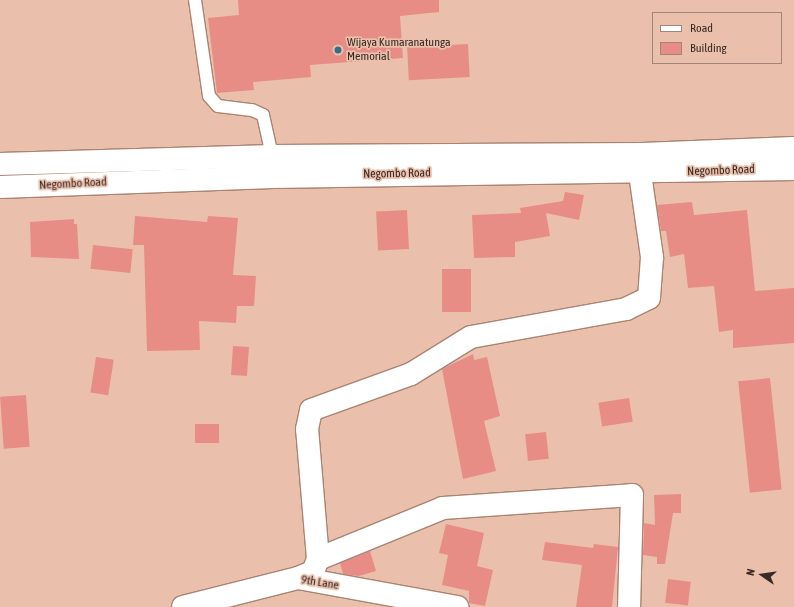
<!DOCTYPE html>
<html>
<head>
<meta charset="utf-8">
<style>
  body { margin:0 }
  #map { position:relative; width:794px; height:607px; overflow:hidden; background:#eac0ad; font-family:"Asap Condensed",sans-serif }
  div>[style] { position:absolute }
  .building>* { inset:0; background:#e88d85; transform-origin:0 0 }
  .roads { filter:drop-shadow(1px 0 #aa8371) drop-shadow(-1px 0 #aa8371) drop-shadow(0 1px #aa8371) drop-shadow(0 -1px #aa8371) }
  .service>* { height:12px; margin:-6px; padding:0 6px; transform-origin:6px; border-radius:6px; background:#fff }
  .minor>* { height:22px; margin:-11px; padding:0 11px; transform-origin:11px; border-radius:11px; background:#fff }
  .trunk>* { height:22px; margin:-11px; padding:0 11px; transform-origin:11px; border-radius:11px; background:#fff }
  .dots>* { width:11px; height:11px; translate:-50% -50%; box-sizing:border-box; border:2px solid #eac0ad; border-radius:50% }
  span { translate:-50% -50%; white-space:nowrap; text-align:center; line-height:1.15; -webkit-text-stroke:3.5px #eac0ad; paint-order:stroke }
  .poi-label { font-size:12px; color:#3a2a23 }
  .left { translate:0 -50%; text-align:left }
  .street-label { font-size:12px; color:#3a2a23 }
  .legend { position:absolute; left:652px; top:12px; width:130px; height:52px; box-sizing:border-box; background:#eac0ad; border:1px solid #a48476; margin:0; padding:5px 7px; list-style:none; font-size:12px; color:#3a2a23 }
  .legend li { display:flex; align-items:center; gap:8px; height:20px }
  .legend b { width:20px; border:1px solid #a48476 }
  .north { position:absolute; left:742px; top:555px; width:40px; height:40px; -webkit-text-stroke:3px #eac0ad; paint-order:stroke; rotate:283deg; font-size:11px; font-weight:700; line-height:16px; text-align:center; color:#3a2a23 }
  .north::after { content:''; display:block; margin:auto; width:14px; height:18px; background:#3a2a23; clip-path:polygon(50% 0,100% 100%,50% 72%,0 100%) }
</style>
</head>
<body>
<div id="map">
  <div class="building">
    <i style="clip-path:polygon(238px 0,439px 0,439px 12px,400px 16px,403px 58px,310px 65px,311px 77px,253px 82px,254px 90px,217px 93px,208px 18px,239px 15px)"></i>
    <i style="left:468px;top:44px;width:33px;height:61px;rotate:87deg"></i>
    <i style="clip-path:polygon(565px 192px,584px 195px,579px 220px,546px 213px,550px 236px,515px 242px,515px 257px,474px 258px,472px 215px,521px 213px,520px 208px,563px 201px)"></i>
    <i style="clip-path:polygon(692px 202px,694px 215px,747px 210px,755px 291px,794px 288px,794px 343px,733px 348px,733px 330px,719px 332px,714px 286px,688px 288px,684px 254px,670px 257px,666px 231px,661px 231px,657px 205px)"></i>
    <i style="left:407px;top:210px;width:39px;height:31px;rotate:87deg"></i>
    <i style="clip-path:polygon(135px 216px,207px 222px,208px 216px,238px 218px,233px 275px,256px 276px,254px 306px,237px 306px,236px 323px,199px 321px,200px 350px,147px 351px,144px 245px,133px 245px)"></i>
    <i style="clip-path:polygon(74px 219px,74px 224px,77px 224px,79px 259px,31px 257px,30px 222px)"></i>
    <i style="left:93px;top:245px;width:40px;height:24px;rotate:6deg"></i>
    <i style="left:442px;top:269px;width:29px;height:43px"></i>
    <i style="left:233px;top:346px;width:16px;height:29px;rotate:4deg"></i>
    <i style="clip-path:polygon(473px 354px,474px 360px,487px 357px,500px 416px,484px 421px,496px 471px,463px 479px,442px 369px)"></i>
    <i style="left:96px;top:357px;width:18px;height:36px;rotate:9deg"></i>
    <i style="left:770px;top:378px;width:112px;height:32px;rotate:84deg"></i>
    <i style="left:26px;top:395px;width:52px;height:26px;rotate:86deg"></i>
    <i style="left:629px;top:398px;width:24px;height:31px;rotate:81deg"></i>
    <i style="left:219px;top:424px;width:19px;height:24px;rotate:90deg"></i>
    <i style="left:546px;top:432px;width:27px;height:21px;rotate:84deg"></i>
    <i style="clip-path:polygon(681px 494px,681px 513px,673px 513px,665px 564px,657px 564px,657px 557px,643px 555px,644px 523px,655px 525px,654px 495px)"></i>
    <i style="clip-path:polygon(446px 524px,484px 533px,477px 566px,493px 570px,485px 606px,469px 603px,469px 591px,442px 585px,448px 555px,439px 553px)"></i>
    <i style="clip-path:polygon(545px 542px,593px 548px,594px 544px,618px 547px,612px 607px,576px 607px,582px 565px,542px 560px)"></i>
    <i style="clip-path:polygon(370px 551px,376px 571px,359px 576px,343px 574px,340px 563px)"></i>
    <i style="left:668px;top:579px;width:23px;height:24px;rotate:7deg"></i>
  </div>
  <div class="roads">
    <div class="service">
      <i style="left:195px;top:0;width:97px;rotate:81.7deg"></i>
      <i style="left:209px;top:96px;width:13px;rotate:48deg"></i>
      <i style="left:218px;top:106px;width:34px;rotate:7deg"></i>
      <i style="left:252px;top:110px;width:12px;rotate:24deg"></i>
      <i style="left:263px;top:115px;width:46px;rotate:77.5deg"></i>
    </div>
    <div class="minor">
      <i style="left:318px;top:559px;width:135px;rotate:-22.2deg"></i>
      <i style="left:443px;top:508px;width:189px;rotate:-3.9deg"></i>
      <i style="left:632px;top:495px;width:112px;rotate:91.5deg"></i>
      <i style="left:298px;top:578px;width:16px;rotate:-22deg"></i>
      <i style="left:313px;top:572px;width:14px;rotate:-69deg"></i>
      <i style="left:318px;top:559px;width:130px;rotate:-94.8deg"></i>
      <i style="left:307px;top:429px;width:19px;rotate:-78deg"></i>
      <i style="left:311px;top:410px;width:106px;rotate:-19.8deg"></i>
      <i style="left:411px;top:374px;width:70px;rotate:-31.7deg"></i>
      <i style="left:471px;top:337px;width:158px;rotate:-10.2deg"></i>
      <i style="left:626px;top:309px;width:25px;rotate:-26deg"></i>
      <i style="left:649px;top:298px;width:41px;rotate:-85.8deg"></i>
      <i style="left:652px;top:257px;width:84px;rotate:-98.2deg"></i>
      <i style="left:183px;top:607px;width:119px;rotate:-14.2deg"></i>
      <i style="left:298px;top:578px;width:162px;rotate:10.3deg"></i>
    </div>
    <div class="trunk">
      <i style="left:0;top:164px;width:273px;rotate:-1.7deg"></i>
      <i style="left:273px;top:156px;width:369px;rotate:-0.3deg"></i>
      <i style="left:642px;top:154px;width:152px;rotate:-2.3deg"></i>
      <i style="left:0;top:187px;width:273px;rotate:-2.1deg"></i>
      <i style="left:273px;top:177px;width:521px;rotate:-0.88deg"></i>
    </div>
  </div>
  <div class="dots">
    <i style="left:338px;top:50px;background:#337087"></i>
  </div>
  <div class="poi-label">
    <span class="left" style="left:347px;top:50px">Wijaya Kumaranatunga<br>Memorial</span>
  </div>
  <div class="street-label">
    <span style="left:721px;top:171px;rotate:-2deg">Negombo Road</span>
    <span style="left:397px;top:174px;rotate:-1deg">Negombo Road</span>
    <span style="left:73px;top:184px;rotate:-3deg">Negombo Road</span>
    <span style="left:320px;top:583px;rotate:9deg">9th Lane</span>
  </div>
  <ul class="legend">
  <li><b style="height:5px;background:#fff"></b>Road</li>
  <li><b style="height:11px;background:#e88d85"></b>Building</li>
  </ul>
  <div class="north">N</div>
</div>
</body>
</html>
